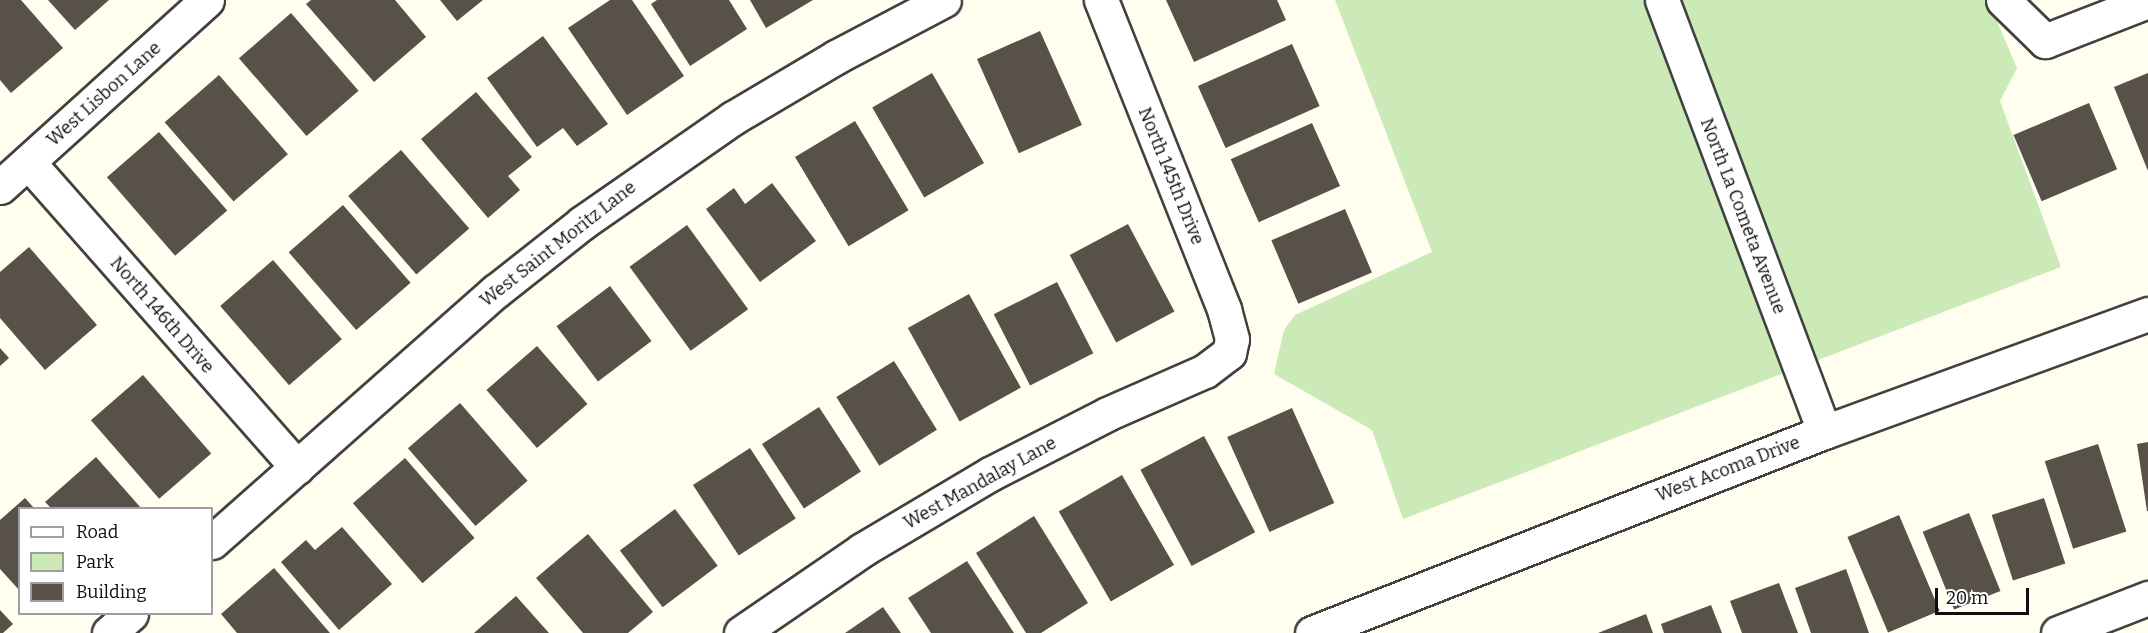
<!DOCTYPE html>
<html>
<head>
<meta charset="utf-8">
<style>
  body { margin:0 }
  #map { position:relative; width:2148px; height:633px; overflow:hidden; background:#fffeef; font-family:Bitter,serif }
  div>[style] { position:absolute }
  .green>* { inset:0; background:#cbeab8 }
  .building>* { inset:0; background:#57514a; transform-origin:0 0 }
  .roads { filter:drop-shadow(2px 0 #414141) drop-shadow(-2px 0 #414141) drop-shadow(0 2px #414141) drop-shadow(0 -2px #414141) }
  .minor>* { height:33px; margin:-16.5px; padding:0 16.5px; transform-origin:16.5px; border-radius:16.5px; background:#fff }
  .tertiary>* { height:33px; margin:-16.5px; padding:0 16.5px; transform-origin:16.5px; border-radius:16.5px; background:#fff }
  span { translate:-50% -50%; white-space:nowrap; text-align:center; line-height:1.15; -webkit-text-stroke:6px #fff; paint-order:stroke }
  .street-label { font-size:18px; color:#0e0e0e }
  .legend { position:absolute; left:18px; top:507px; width:195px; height:108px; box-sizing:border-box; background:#fff; border:2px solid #9f9f9f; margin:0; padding:8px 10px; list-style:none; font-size:18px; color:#0e0e0e }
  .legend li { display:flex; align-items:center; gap:12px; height:30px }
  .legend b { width:30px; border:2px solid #9f9f9f }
  .scale { position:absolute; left:1935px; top:588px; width:94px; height:27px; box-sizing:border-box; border:3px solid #0e0e0e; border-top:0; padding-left:8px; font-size:18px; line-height:21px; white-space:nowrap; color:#0e0e0e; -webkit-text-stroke:4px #fff; paint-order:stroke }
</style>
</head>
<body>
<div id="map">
  <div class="green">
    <i style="clip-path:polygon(1335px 0,1988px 0,2017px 68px,2000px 101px,2061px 267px,1403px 519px,1372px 430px,1274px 374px,1284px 330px,1295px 315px,1432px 252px)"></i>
  </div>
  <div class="building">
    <i style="clip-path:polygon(0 0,21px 0,63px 48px,11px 93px,0 80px)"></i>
    <i style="clip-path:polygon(48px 0,109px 0,75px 30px)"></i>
    <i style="clip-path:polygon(311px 0,395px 0,426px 37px,374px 82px,306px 4px)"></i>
    <i style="clip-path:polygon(440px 0,483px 0,457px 21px)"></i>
    <i style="clip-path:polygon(610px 0,632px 0,684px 76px,627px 115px,568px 28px)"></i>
    <i style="clip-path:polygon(657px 0,729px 0,747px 29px,690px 66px,651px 4px)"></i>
    <i style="clip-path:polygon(750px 0,813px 0,766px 28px)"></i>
    <i style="clip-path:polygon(1166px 0,1277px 0,1286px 20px,1194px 62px)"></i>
    <i style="left:291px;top:13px;width:103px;height:69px;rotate:49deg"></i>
    <i style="left:1040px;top:31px;width:103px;height:69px;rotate:66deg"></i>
    <i style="clip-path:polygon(543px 36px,608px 124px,577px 146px,563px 128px,537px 147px,487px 78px)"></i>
    <i style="left:1292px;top:44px;width:68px;height:103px;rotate:66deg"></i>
    <i style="left:932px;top:73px;width:104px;height:69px;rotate:60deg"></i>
    <i style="clip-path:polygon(2148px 73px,2148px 171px,2114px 87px)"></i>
    <i style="left:219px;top:75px;width:105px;height:72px;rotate:49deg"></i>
    <i style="clip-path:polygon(476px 92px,532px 157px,508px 176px,520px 190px,488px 218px,421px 139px)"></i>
    <i style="left:2089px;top:103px;width:72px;height:82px;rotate:67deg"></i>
    <i style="left:855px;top:121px;width:104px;height:70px;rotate:59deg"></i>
    <i style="left:1312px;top:123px;width:69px;height:89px;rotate:66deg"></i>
    <i style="left:159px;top:132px;width:104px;height:69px;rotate:49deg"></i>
    <i style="left:401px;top:150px;width:104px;height:70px;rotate:49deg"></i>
    <i style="clip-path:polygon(772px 183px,816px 241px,760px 282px,706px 209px,734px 188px,745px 204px)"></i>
    <i style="left:343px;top:205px;width:103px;height:72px;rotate:49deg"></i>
    <i style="left:1345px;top:209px;width:69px;height:80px;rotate:67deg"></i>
    <i style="left:1128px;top:224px;width:99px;height:66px;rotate:62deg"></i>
    <i style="left:687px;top:225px;width:104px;height:71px;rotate:54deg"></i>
    <i style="clip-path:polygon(29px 247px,97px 325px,45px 370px,0 318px,0 272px)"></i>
    <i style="left:273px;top:260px;width:105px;height:70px;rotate:49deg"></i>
    <i style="left:1057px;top:282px;width:80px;height:71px;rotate:63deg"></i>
    <i style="left:610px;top:286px;width:69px;height:67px;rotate:53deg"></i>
    <i style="left:969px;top:294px;width:107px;height:70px;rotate:61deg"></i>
    <i style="left:537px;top:346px;width:77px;height:67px;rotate:49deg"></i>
    <i style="clip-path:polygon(0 348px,9px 358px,0 366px)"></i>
    <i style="left:894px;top:361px;width:81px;height:68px;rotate:58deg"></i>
    <i style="left:143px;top:375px;width:104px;height:69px;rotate:49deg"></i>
    <i style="left:460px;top:403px;width:103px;height:69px;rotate:49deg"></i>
    <i style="left:819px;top:407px;width:77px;height:68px;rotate:57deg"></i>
    <i style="left:1292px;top:408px;width:104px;height:71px;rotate:66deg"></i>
    <i style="left:1204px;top:436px;width:109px;height:72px;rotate:62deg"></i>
    <i style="clip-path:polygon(2148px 442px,2148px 511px,2147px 511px,2137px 444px)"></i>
    <i style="left:2098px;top:444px;width:92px;height:56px;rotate:72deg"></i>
    <i style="left:750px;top:448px;width:84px;height:68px;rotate:57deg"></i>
    <i style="clip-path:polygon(96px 457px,141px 508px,51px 508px,45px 502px)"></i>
    <i style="left:405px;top:458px;width:106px;height:69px;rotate:49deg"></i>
    <i style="left:1122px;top:475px;width:104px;height:73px;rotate:60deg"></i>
    <i style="clip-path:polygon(25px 498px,34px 508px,20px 508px,20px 591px,0 569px,0 520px)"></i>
    <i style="left:2044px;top:498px;width:69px;height:55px;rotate:72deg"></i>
    <i style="left:675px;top:509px;width:71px;height:69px;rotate:53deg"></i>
    <i style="left:1969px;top:513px;width:84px;height:50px;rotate:68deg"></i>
    <i style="left:1899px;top:515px;width:104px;height:56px;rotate:67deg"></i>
    <i style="clip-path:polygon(1034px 516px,1088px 603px,1041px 633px,1026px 633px,976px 553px)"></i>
    <i style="clip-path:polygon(342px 527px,392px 584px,339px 630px,281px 562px,306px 540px,315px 550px)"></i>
    <i style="clip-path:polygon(588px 534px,653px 612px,628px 633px,583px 633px,536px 578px)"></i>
    <i style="clip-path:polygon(967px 561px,1014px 633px,931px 633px,908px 598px)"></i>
    <i style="clip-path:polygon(274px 568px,330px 633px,237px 633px,221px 614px)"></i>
    <i style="clip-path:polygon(1846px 569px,1869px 633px,1811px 633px,1795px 588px)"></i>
    <i style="clip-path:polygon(1779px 583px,1798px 633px,1742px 633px,1730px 601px)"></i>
    <i style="clip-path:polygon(516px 596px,549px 633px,474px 633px)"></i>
    <i style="clip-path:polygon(1711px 605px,1722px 633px,1664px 633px,1661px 624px)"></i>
    <i style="clip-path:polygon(883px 607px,901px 633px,845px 633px)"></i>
    <i style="clip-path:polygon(0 610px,13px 624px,3px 633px,0 633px)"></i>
    <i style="clip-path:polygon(1646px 614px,1653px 633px,1598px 633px)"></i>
  </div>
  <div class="roads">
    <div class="minor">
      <i style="left:2003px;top:0;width:59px;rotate:44.3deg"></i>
      <i style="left:2045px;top:41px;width:110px;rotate:-21.2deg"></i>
      <i style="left:28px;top:162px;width:407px;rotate:48.6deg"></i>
      <i style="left:0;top:187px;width:279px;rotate:-42.1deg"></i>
      <i style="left:212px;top:542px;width:379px;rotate:-41.5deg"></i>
      <i style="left:496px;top:291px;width:110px;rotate:-38.3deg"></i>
      <i style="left:582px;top:223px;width:184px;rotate:-34.8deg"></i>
      <i style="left:733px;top:118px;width:120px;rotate:-30.6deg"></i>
      <i style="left:836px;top:57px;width:122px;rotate:-27.8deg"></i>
      <i style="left:109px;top:633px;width:29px;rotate:-41deg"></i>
      <i style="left:741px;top:633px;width:147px;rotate:-34.4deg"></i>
      <i style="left:862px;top:550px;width:149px;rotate:-30.7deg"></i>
      <i style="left:990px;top:474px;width:131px;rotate:-27.1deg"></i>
      <i style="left:1107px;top:414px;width:107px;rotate:-23.7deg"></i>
      <i style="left:1205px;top:371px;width:30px;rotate:-37deg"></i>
      <i style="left:1229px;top:353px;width:14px;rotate:-78deg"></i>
      <i style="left:1232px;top:339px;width:31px;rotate:-105deg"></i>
      <i style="left:1224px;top:309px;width:333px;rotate:-111.7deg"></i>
      <i style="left:2058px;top:633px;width:97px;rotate:-21.3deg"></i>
    </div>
    <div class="tertiary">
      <i style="left:1662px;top:0;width:461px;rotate:69.4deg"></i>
      <i style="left:1312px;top:633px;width:550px;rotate:-21.43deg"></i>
      <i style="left:1824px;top:432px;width:345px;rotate:-20deg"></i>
    </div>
  </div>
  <div class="street-label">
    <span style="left:104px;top:94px;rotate:-42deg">West Lisbon Lane</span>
    <span style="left:1171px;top:176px;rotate:68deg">North 145th Drive</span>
    <span style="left:1743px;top:216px;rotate:69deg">North La Cometa Avenue</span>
    <span style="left:558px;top:244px;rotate:-38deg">West Saint Moritz Lane</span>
    <span style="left:162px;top:315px;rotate:49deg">North 146th Drive</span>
    <span style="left:1728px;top:469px;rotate:-21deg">West Acoma Drive</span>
    <span style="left:980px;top:483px;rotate:-29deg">West Mandalay Lane</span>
  </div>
  <ul class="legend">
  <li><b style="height:8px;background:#fff"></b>Road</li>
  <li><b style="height:16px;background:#cbeab8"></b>Park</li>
  <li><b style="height:16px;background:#57514a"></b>Building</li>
  </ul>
  <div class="scale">20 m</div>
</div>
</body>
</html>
